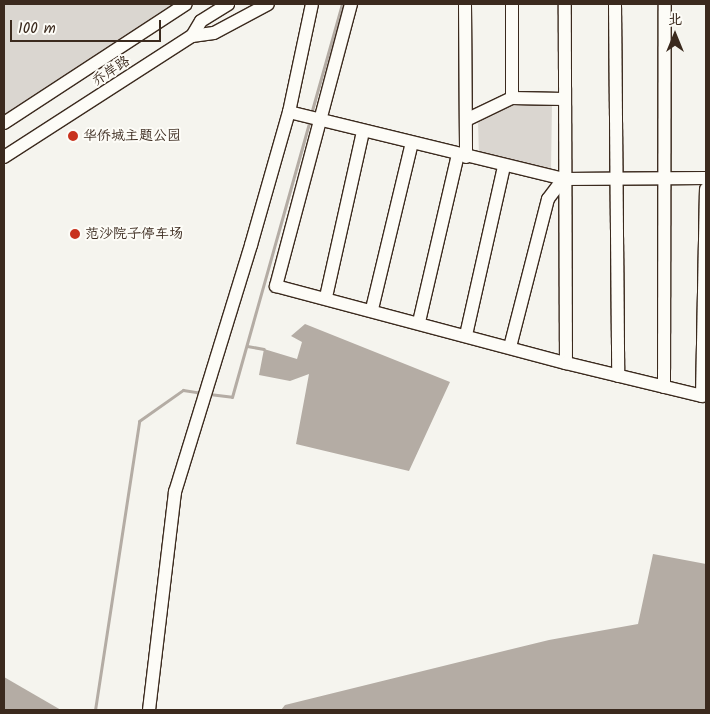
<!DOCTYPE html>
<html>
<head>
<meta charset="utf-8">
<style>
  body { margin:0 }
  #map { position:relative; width:710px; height:714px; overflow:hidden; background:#f5f4ee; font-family:Kalam,"LXGW WenKai TC",sans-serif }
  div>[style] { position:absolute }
  .green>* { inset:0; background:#dad6d0 }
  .water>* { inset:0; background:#b4aca4 }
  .stream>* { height:3px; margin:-1.5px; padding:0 1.5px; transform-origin:1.5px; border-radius:1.5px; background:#b4aca4 }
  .roads { filter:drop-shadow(1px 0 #3b2a1e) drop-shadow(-1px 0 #3b2a1e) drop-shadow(0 1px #3b2a1e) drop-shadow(0 -1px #3b2a1e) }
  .minor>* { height:12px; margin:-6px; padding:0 6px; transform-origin:6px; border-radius:6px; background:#fdfcf7 }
  .dots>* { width:14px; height:14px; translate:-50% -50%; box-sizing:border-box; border:2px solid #fdfcf7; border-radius:50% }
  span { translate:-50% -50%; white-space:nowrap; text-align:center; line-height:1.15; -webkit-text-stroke:4px #fdfcf7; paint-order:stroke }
  .street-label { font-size:14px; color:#3b2a1e }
  .poi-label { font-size:14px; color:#3b2a1e }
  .left { translate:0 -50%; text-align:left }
  .frame { position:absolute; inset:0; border:5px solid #3b2a1e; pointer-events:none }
  .north { position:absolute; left:650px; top:10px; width:50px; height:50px; -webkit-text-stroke:4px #fdfcf7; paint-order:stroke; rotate:0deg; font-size:14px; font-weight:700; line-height:20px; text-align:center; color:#3b2a1e }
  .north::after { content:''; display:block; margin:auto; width:18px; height:22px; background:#3b2a1e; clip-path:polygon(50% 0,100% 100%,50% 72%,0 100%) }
  .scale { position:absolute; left:10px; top:20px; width:151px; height:22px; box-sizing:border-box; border:2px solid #3b2a1e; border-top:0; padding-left:6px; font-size:15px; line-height:18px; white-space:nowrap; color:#3b2a1e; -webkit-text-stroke:4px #fdfcf7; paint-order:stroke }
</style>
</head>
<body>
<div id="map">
  <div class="green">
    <i style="clip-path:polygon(4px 4px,183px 4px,4px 123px)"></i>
    <i style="clip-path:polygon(552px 102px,551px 171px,479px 155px,478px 121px,513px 103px)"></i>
  </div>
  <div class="water">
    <i style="clip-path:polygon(305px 324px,450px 382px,409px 471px,296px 444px,309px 374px,290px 381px,259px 375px,264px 349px,297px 359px,302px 342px,291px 336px)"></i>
    <i style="clip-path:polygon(653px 554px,706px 564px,706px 710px,281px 710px,285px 705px,549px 640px,638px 624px)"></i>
    <i style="clip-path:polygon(4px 677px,61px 710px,4px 710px)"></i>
  </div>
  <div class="stream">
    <i style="left:311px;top:114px;width:114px;rotate:-74.3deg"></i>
    <i style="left:247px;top:346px;width:17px;rotate:10deg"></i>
    <i style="left:209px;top:394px;width:23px;rotate:7deg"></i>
    <i style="left:232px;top:397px;width:288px;rotate:-74.3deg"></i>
    <i style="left:95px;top:710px;width:292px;rotate:-81.3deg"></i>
    <i style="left:139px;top:421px;width:54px;rotate:-35.2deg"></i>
    <i style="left:183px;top:390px;width:20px;rotate:9deg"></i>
  </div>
  <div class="roads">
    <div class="minor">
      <i style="left:351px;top:4px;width:292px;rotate:104.9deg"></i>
      <i style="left:276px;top:286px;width:300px;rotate:14.9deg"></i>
      <i style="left:566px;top:363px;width:359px;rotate:-90.2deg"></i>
      <i style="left:465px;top:4px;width:153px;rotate:89.6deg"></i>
      <i style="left:512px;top:4px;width:94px;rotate:90deg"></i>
      <i style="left:512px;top:98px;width:52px;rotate:1.1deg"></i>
      <i style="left:615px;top:4px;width:372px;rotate:89.5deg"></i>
      <i style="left:192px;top:36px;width:22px;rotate:-8deg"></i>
      <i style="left:214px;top:33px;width:61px;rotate:-28.2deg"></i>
      <i style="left:289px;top:112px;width:282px;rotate:13.7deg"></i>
      <i style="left:563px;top:179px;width:143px;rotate:-0.4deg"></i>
      <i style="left:466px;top:120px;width:51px;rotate:-25.6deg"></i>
      <i style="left:4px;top:123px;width:217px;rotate:-33.2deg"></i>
      <i style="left:4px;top:157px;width:224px;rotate:-32.8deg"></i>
      <i style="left:192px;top:36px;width:17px;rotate:-59deg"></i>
      <i style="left:201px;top:21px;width:32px;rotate:-32deg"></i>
      <i style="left:326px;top:297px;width:170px;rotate:-77.4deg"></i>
      <i style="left:372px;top:309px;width:171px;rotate:-76.5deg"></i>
      <i style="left:419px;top:322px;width:171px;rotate:-76.9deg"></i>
      <i style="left:466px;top:335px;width:173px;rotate:-77.3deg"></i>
      <i style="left:510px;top:347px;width:153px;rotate:-75.6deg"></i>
      <i style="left:548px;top:199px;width:25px;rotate:-53deg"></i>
      <i style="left:566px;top:363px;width:140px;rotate:13.6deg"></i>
      <i style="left:702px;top:396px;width:207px;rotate:-88.9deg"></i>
      <i style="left:664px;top:387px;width:383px;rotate:-89.9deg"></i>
      <i style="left:149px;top:710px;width:220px;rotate:-83.2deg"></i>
      <i style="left:175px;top:492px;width:258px;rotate:-72.9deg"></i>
      <i style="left:251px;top:245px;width:138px;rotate:-74.1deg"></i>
      <i style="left:289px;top:112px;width:110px;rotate:-78deg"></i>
    </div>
  </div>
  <div class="dots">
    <i style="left:73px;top:136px;background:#c8321e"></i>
    <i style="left:75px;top:234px;background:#c8321e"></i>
  </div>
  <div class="street-label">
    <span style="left:111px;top:71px;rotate:-33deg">乔岸路</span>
  </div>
  <div class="poi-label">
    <span class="left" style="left:83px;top:136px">华侨城主题公园</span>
    <span class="left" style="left:85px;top:234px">范沙院子停车场</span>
  </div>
  <div class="frame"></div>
  <div class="north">北</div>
  <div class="scale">100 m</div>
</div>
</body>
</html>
